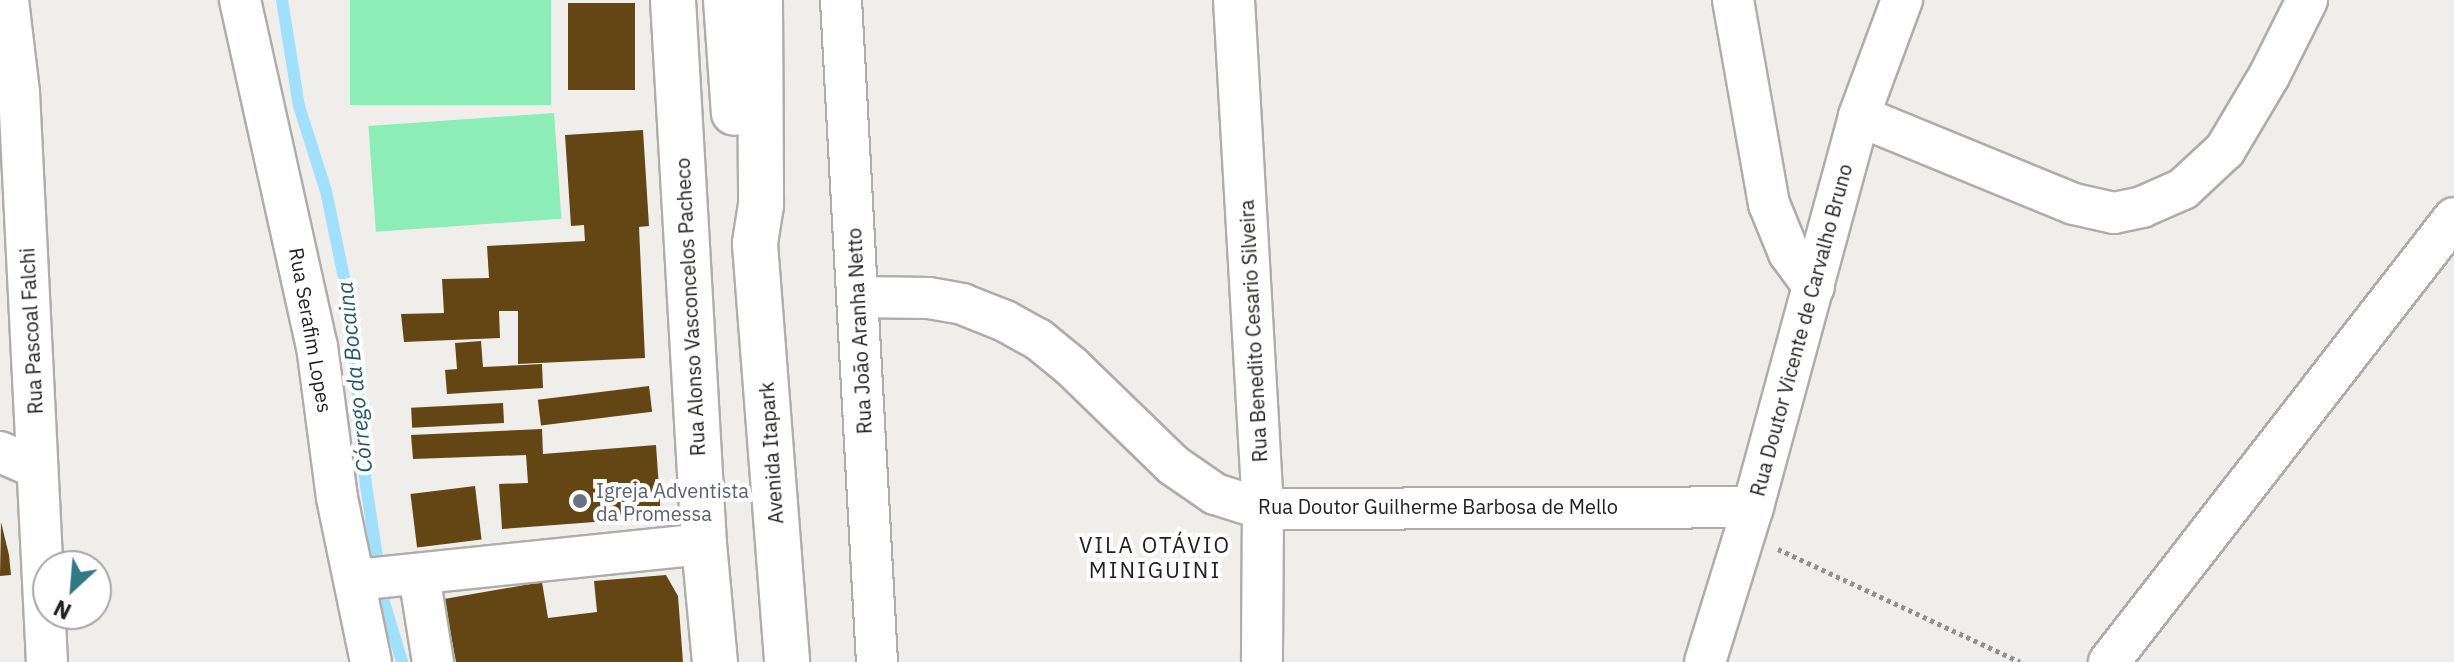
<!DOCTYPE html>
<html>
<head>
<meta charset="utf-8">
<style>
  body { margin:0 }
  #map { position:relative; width:2454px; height:662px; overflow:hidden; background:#f0eeea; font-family:"IBM Plex Sans",sans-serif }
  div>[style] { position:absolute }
  .green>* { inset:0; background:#8dedb7; transform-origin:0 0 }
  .stream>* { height:12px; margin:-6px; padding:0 6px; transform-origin:6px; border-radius:6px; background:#a0e0fc }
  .building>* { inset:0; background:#644514; transform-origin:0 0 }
  .path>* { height:5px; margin-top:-2.5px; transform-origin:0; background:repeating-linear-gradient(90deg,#92918e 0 4px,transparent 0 8px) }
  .roads { filter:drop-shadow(2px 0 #afadaa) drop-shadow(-2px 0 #afadaa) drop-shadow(0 2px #afadaa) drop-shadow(0 -2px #afadaa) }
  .street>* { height:40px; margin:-20px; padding:0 20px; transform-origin:20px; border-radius:20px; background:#fff }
  .secondary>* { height:44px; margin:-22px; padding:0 22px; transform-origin:22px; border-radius:22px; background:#fff }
  .dots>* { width:22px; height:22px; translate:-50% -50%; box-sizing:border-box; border:4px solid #fff; border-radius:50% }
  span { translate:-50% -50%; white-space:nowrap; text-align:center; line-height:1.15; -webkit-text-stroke:8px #fff; paint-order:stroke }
  .street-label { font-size:20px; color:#21211f }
  .worship-label { font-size:20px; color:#5b616d }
  .left { translate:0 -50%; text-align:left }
  .water-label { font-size:22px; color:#235569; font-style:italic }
  .neighbourhood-label { font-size:22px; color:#21211f; letter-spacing:2px }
  .north { position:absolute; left:32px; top:550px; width:80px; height:80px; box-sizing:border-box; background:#fff; border:2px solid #a6a6a5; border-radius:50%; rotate:206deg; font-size:22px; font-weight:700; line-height:32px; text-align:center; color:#21211f }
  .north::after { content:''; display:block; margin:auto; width:28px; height:36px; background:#327885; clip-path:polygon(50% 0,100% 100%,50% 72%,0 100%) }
</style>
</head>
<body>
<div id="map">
  <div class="green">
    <i style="left:350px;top:0;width:201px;height:105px"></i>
    <i style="left:554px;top:113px;width:106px;height:186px;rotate:86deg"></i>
  </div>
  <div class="stream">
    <i style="left:282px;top:0;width:107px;rotate:80.9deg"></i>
    <i style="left:299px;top:106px;width:89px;rotate:72.4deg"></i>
    <i style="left:326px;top:191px;width:118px;rotate:78.3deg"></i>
    <i style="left:350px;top:307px;width:179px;rotate:84.9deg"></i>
    <i style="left:366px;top:485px;width:118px;rotate:81.3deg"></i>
    <i style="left:384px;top:602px;width:63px;rotate:73.3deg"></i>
  </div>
  <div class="building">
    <i style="left:568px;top:3px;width:67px;height:87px"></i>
    <i style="clip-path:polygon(643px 130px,649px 226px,639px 227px,645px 358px,518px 364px,518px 311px,499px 311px,500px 338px,404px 342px,401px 314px,444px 313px,442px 279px,489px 278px,487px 246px,585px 241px,584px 225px,571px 226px,565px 135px)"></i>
    <i style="clip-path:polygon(481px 341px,483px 367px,542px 364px,543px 388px,447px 394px,445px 370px,457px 369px,455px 343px)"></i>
    <i style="left:649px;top:386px;width:26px;height:112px;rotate:83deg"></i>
    <i style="left:503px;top:403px;width:20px;height:92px;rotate:87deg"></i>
    <i style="clip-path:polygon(542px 429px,543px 454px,656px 445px,661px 517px,502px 529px,499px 484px,528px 483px,526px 455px,413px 459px,411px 435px)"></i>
    <i style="left:475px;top:486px;width:54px;height:65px;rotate:83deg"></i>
    <i style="clip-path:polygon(1px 522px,9px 555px,11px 575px,0 576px)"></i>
    <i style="clip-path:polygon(666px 575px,678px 596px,683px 662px,456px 662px,444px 599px,542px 582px,548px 618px,597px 612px,594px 581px)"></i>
  </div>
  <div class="path">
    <i style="left:1778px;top:549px;width:267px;rotate:25deg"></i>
  </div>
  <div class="roads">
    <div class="street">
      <i style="left:8px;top:0;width:93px;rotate:83.2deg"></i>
      <i style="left:19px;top:92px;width:571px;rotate:87.19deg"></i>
      <i style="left:240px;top:0;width:354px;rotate:77.5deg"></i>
      <i style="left:317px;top:346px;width:153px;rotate:82.5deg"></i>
      <i style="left:337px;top:498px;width:167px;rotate:78.3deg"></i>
      <i style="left:841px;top:0;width:663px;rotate:86.89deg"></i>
      <i style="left:1234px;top:0;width:510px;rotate:86.74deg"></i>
      <i style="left:1263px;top:509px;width:153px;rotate:90.4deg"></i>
      <i style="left:1733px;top:0;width:207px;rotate:80deg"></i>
      <i style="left:1769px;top:204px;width:53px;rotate:67.8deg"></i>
      <i style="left:1789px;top:253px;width:42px;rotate:53.7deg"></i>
      <i style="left:1859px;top:116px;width:232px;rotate:22.3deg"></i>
      <i style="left:2074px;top:204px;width:41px;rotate:12.7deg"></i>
      <i style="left:2114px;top:213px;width:29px;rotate:-12deg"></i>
      <i style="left:2142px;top:207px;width:45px;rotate:-23.7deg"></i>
      <i style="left:2183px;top:189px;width:57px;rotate:-42.9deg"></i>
      <i style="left:2225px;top:150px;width:86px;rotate:-59.3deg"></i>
      <i style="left:2269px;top:76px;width:85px;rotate:-63.4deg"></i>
      <i style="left:857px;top:297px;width:72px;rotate:0.8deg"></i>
      <i style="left:929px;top:298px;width:34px;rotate:10deg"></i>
      <i style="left:962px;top:304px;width:46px;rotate:21.6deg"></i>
      <i style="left:1005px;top:321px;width:38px;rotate:29deg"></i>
      <i style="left:1038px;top:339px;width:43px;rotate:39.3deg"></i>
      <i style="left:1071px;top:366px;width:142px;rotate:44.1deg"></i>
      <i style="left:1173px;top:465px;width:51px;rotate:34.6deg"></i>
      <i style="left:1215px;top:494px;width:50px;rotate:17.4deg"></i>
      <i style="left:1263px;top:509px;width:490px;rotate:-0.2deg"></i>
      <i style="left:0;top:452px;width:40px;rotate:23.4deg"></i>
      <i style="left:419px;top:575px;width:88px;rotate:80.9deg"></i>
      <i style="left:355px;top:580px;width:351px;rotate:-5.9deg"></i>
      <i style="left:1705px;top:662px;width:162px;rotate:-72.8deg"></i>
      <i style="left:1753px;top:507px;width:405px;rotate:-74.8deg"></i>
      <i style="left:1859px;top:116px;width:124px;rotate:-69.7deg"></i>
      <i style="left:2109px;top:662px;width:562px;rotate:-52.15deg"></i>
    </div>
    <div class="secondary">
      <i style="left:673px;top:0;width:545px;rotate:86.74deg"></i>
      <i style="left:704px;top:544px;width:119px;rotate:84.7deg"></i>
      <i style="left:726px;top:0;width:113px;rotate:86deg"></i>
      <i style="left:760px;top:0;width:205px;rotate:89.7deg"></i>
      <i style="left:761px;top:205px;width:39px;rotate:99deg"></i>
      <i style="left:755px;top:244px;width:419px;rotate:85.6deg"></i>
    </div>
  </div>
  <div class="dots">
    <i style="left:580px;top:501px;background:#6b7280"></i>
  </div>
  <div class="street-label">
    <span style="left:690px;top:307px;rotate:-93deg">Rua Alonso Vasconcelos Pacheco</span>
    <span style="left:311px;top:330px;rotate:80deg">Rua Serafim Lopes</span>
    <span style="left:1801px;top:330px;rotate:-75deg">Rua Doutor Vicente de Carvalho Bruno</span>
    <span style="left:31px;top:331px;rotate:-93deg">Rua Pascoal Falchi</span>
    <span style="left:859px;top:331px;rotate:-93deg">Rua João Aranha Netto</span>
    <span style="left:1253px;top:331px;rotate:-93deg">Rua Benedito Cesario Silveira</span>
    <span style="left:771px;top:453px;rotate:-94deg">Avenida Itapark</span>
    <span style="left:1438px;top:506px">Rua Doutor Guilherme Barbosa de Mello</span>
  </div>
  <div class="worship-label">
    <span class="left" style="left:596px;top:502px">Igreja Adventista<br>da Promessa</span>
  </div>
  <div class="water-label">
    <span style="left:354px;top:377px;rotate:-96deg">Córrego da Bocaina</span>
  </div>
  <div class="neighbourhood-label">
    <span style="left:1155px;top:557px">VILA OTÁVIO<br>MINIGUINI</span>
  </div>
  <div class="north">N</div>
</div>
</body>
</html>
